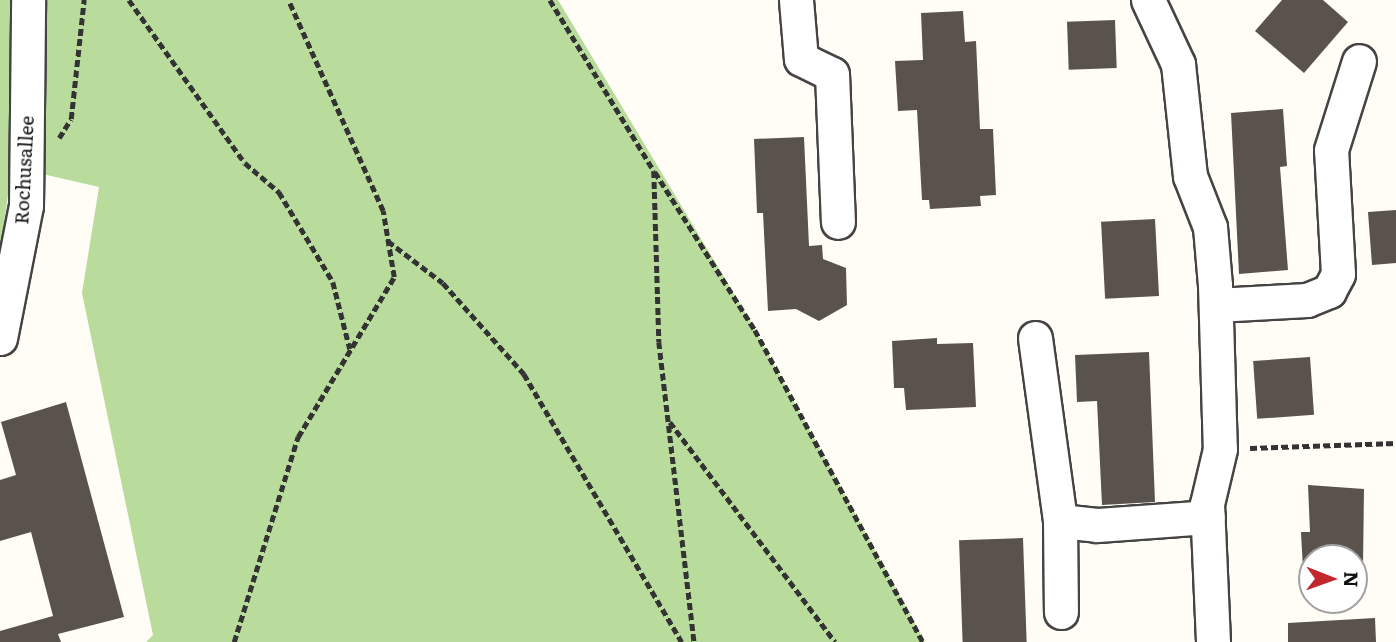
<!DOCTYPE html>
<html>
<head>
<meta charset="utf-8">
<style>
  body { margin:0 }
  #map { position:relative; width:1396px; height:642px; overflow:hidden; background:#fffdf5; font-family:Literata,serif }
  div>[style] { position:absolute }
  .forest>* { inset:0; background:#b9dc9c }
  .building>* { inset:0; background:#5a524d; transform-origin:0 0 }
  .path>* { height:4.5px; margin-top:-2.25px; transform-origin:0; background:repeating-linear-gradient(90deg,#333 0 7px,transparent 0 10.5px) }
  .roads { filter:drop-shadow(2px 0 #444) drop-shadow(-2px 0 #444) drop-shadow(0 2px #444) drop-shadow(0 -2px #444) }
  .street>* { height:33px; margin:-16.5px; padding:0 16.5px; transform-origin:16.5px; border-radius:16.5px; background:#fff }
  span { translate:-50% -50%; white-space:nowrap; text-align:center; line-height:1.15; -webkit-text-stroke:7px #fff; paint-order:stroke }
  .street-label { font-size:19px; color:#111 }
  .north { position:absolute; left:1298px; top:544px; width:70px; height:70px; box-sizing:border-box; background:#fff; border:2px solid #a0a0a0; border-radius:50%; rotate:91deg; font-size:19px; font-weight:700; line-height:28px; text-align:center; color:#111 }
  .north::after { content:''; display:block; margin:auto; width:24px; height:32px; background:#c4262e; clip-path:polygon(50% 0,100% 100%,50% 72%,0 100%) }
</style>
</head>
<body>
<div id="map">
  <div class="forest">
    <i style="clip-path:polygon(0 0,558px 0,751px 322px,925px 642px,146px 642px,153px 635px,82px 293px,99px 187px,12px 167px,0 251px)"></i>
  </div>
  <div class="building">
    <i style="clip-path:polygon(1282px 0,1323px 0,1348px 22px,1304px 73px,1255px 31px)"></i>
    <i style="clip-path:polygon(963px 11px,965px 42px,976px 41px,980px 129px,993px 129px,996px 195px,980px 196px,981px 206px,930px 209px,929px 200px,922px 200px,917px 110px,898px 111px,895px 61px,923px 60px,921px 13px)"></i>
    <i style="left:1115px;top:20px;width:48px;height:48px;rotate:88deg"></i>
    <i style="clip-path:polygon(1283px 109px,1287px 166px,1280px 167px,1288px 270px,1239px 274px,1231px 113px)"></i>
    <i style="clip-path:polygon(804px 137px,809px 246px,822px 245px,823px 259px,846px 268px,847px 305px,819px 321px,796px 309px,768px 311px,763px 213px,757px 213px,754px 139px)"></i>
    <i style="clip-path:polygon(1396px 210px,1396px 263px,1372px 265px,1368px 212px)"></i>
    <i style="left:1155px;top:219px;width:77px;height:54px;rotate:87deg"></i>
    <i style="clip-path:polygon(937px 338px,937px 344px,973px 343px,976px 407px,906px 410px,904px 388px,894px 388px,892px 341px)"></i>
    <i style="clip-path:polygon(1149px 352px,1155px 502px,1102px 505px,1097px 401px,1077px 402px,1075px 355px)"></i>
    <i style="left:1310px;top:357px;width:58px;height:57px;rotate:86deg"></i>
    <i style="clip-path:polygon(66px 402px,124px 617px,58px 634px,61px 642px,0 642px,0 631px,53px 616px,31px 532px,0 541px,0 480px,16px 475px,1px 422px)"></i>
    <i style="clip-path:polygon(1308px 485px,1364px 489px,1363px 566px,1354px 574px,1354px 558px,1312px 558px,1312px 575px,1303px 570px,1301px 532px,1310px 532px)"></i>
    <i style="left:1023px;top:538px;width:104px;height:64px;rotate:88deg"></i>
    <i style="clip-path:polygon(1375px 618px,1376px 642px,1288px 642px,1288px 623px)"></i>
  </div>
  <div class="path">
    <i style="left:129px;top:0;width:200px;rotate:54.6deg"></i>
    <i style="left:245px;top:163px;width:45px;rotate:40.5deg"></i>
    <i style="left:279px;top:192px;width:105px;rotate:59deg"></i>
    <i style="left:333px;top:282px;width:69px;rotate:75.8deg"></i>
    <i style="left:550px;top:0;width:200px;rotate:58.7deg"></i>
    <i style="left:654px;top:171px;width:171px;rotate:88.3deg"></i>
    <i style="left:659px;top:342px;width:302px;rotate:83.3deg"></i>
    <i style="left:59px;top:138px;width:22px;rotate:-58deg"></i>
    <i style="left:71px;top:119px;width:120px;rotate:-83.8deg"></i>
    <i style="left:655px;top:172px;width:187px;rotate:57.7deg"></i>
    <i style="left:755px;top:330px;width:354px;rotate:61.7deg"></i>
    <i style="left:388px;top:241px;width:69px;rotate:37.4deg"></i>
    <i style="left:443px;top:283px;width:122px;rotate:48.3deg"></i>
    <i style="left:524px;top:374px;width:311px;rotate:59.5deg"></i>
    <i style="left:670px;top:422px;width:275px;rotate:53.1deg"></i>
    <i style="left:1250px;top:448px;width:146px;rotate:-2deg"></i>
    <i style="left:234px;top:642px;width:215px;rotate:-72.7deg"></i>
    <i style="left:298px;top:437px;width:187px;rotate:-59deg"></i>
    <i style="left:394px;top:277px;width:67px;rotate:-99.5deg"></i>
    <i style="left:383px;top:211px;width:231px;rotate:-114.2deg"></i>
  </div>
  <div class="roads">
    <div class="street">
      <i style="left:796px;top:0;width:59px;rotate:85.2deg"></i>
      <i style="left:801px;top:59px;width:34px;rotate:26deg"></i>
      <i style="left:832px;top:74px;width:148px;rotate:87.7deg"></i>
      <i style="left:1148px;top:0;width:71px;rotate:64.9deg"></i>
      <i style="left:1178px;top:64px;width:113px;rotate:83.9deg"></i>
      <i style="left:1190px;top:176px;width:55px;rotate:68.6deg"></i>
      <i style="left:1210px;top:227px;width:58px;rotate:85.1deg"></i>
      <i style="left:1215px;top:285px;width:164px;rotate:88.3deg"></i>
      <i style="left:1220px;top:449px;width:57px;rotate:103.3deg"></i>
      <i style="left:1207px;top:504px;width:138px;rotate:87.5deg"></i>
      <i style="left:1216px;top:305px;width:91px;rotate:-3.1deg"></i>
      <i style="left:1307px;top:300px;width:24px;rotate:-22deg"></i>
      <i style="left:1329px;top:291px;width:19px;rotate:-62deg"></i>
      <i style="left:1338px;top:274px;width:124px;rotate:-93.2deg"></i>
      <i style="left:1331px;top:150px;width:93px;rotate:-72.5deg"></i>
      <i style="left:0;top:338px;width:135px;rotate:-78.9deg"></i>
      <i style="left:26px;top:206px;width:206px;rotate:-89.4deg"></i>
      <i style="left:1035px;top:338px;width:185px;rotate:82.2deg"></i>
      <i style="left:1060px;top:521px;width:37px;rotate:6deg"></i>
      <i style="left:1097px;top:525px;width:111px;rotate:-4.1deg"></i>
      <i style="left:1060px;top:521px;width:91px;rotate:89.4deg"></i>
    </div>
  </div>
  <div class="street-label">
    <span style="left:24px;top:170px;rotate:-87deg">Rochusallee</span>
  </div>
  <div class="north">N</div>
</div>
</body>
</html>
